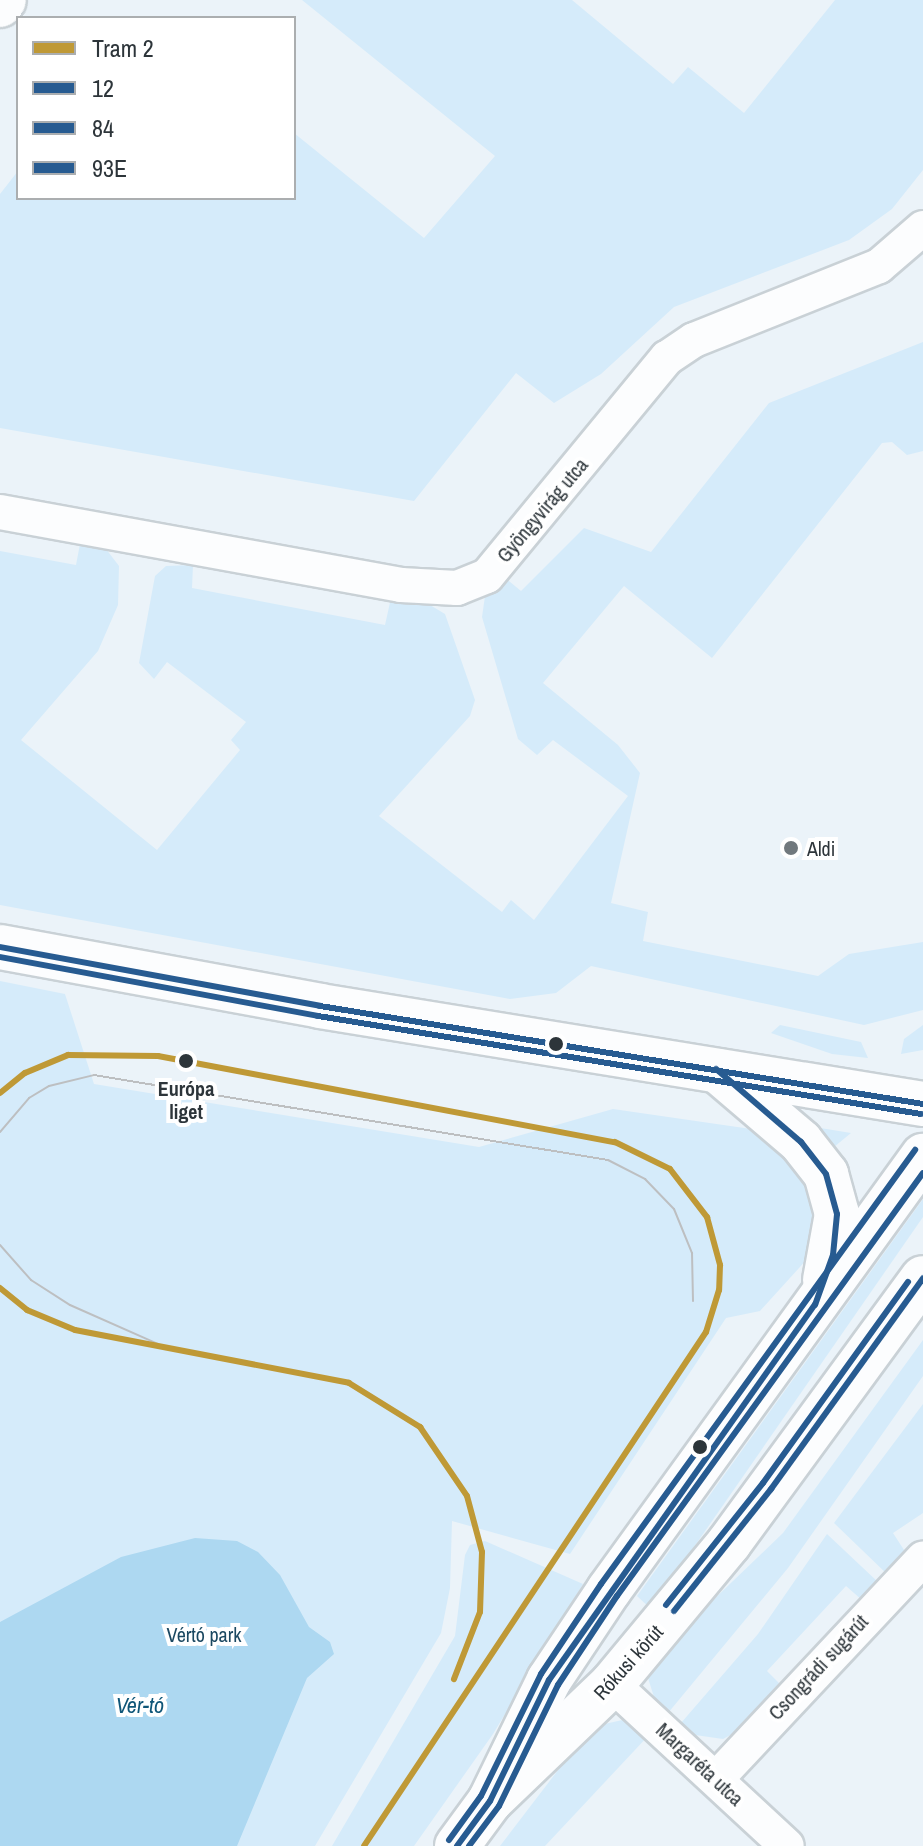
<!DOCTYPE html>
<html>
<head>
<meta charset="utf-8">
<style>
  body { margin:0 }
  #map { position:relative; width:923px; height:1846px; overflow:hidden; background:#ebf3f9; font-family:"Archivo Narrow",sans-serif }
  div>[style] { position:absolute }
  .green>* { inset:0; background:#d5ebfa }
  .water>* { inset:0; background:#add8f1 }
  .roads { filter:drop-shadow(2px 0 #c9d1d6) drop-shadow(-2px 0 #c9d1d6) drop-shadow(0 2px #c9d1d6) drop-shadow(0 -2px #c9d1d6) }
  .street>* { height:34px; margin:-17px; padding:0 17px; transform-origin:17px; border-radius:17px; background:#fcfdfe }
  .secondary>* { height:44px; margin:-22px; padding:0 22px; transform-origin:22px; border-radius:22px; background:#fcfdfe }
  .tram>* { height:2px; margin:-1px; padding:0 1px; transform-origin:1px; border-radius:1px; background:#bdbfc1 }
  .bus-1>* { height:6px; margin:-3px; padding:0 3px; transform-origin:3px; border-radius:3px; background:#275b91 }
  .bus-2>* { height:6px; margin:-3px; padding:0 3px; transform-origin:3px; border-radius:3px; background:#275b91 }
  .bus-3>* { height:6px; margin:-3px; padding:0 3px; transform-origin:3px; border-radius:3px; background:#275b91 }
  .bus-4>* { height:6px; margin:-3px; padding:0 3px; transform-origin:3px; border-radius:3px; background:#275b91 }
  .tram-1>* { height:6px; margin:-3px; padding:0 3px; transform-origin:3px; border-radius:3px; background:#bf9936 }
  .dots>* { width:22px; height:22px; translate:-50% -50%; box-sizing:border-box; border:4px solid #fff; border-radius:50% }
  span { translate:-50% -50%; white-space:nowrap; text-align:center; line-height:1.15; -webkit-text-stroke:8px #fff; paint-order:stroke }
  .street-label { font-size:20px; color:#2d353a }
  .poi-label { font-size:20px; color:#2d353a }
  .left { translate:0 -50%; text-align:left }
  .stop-label { font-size:20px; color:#2d353a; font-weight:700 }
  .park-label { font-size:20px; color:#1b4861 }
  .water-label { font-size:22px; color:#0f5678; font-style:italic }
  .legend { position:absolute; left:16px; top:16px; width:280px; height:184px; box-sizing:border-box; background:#fff; border:2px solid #abaeb0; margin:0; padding:10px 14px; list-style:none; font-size:24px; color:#2d353a }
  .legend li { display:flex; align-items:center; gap:16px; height:40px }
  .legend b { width:40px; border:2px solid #abaeb0 }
</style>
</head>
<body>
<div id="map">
  <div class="green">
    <i style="clip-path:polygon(302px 0,572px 0,673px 84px,688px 67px,744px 113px,835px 0,923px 0,923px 170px,892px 209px,849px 240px,674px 307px,601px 374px,554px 403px,516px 373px,414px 501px,0 428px,0 194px,18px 171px,18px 198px,294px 198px,294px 133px,424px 238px,495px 156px)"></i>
    <i style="clip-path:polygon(923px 342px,923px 451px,907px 455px,892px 442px,882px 443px,712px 658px,624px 586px,543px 683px,618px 745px,640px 773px,611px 903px,648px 912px,643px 941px,818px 976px,849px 954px,923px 942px,923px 1010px,864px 1025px,591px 966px,556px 993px,510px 999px,0 905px,0 551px,76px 565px,80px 544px,106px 549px,119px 566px,118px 605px,98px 651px,21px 740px,157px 850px,240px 750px,231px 740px,246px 722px,167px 662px,154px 679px,139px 663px,155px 576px,166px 566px,193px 565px,192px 588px,385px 625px,391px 598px,425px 602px,445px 614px,475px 700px,470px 716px,379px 816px,502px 912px,511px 900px,534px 920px,628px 796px,553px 740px,537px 755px,518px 739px,482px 617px,485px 596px,504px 577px,521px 591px,584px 528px,651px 552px,769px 403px)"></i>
    <i style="clip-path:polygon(0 981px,65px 994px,94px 1084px,479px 1147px,613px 1109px,751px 1129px,779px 1141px,821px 1200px,819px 1246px,760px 1311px,726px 1318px,570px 1554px,452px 1521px,450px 1588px,441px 1633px,315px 1846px,0 1846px)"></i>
    <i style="clip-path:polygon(780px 1025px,861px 1042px,868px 1058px,832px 1054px,771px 1033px)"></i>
    <i style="clip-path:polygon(923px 1025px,923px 1050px,901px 1054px,904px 1039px)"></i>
    <i style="clip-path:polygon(802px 1125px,851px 1133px,828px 1152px)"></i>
    <i style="clip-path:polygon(923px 1199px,923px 1217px,651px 1609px,637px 1596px)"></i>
    <i style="clip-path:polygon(923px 1340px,923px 1376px,788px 1568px,668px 1713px,654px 1697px,648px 1678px,659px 1652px,783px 1533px)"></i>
    <i style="clip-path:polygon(923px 1404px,923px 1513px,893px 1533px,906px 1553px,888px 1575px,834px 1523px)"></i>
    <i style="clip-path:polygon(827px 1534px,879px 1583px,862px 1600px,846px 1586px,767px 1671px,782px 1686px,736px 1732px,723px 1739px,695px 1735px,681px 1723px,758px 1634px)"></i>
    <i style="clip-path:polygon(485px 1541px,583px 1584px,493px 1734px,414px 1846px,332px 1846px,455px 1636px,465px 1555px,470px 1545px)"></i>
    <i style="clip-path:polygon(627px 1719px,649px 1735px,545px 1846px,500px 1846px,591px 1727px)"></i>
  </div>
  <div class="water">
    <i style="clip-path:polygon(195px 1538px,237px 1541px,258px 1552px,280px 1575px,309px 1627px,330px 1642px,334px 1654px,307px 1678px,237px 1846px,0 1846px,0 1622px,121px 1557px)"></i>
  </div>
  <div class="roads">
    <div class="street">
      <i style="left:0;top:512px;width:408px;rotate:10.3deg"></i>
      <i style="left:401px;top:585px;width:56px;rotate:3.1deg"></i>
      <i style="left:457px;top:588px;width:32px;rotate:-22deg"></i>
      <i style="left:487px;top:576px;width:283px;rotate:-50.5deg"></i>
      <i style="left:667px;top:358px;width:32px;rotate:-34deg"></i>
      <i style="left:694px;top:340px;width:199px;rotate:-21.8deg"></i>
      <i style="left:879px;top:266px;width:58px;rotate:-40.8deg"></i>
      <i style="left:612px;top:1684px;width:238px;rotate:42.8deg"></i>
      <i style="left:717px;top:1778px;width:301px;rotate:-46.8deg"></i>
    </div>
    <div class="secondary">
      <i style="left:0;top:5px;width:6px;rotate:-51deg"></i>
      <i style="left:0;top:947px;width:325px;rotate:10.4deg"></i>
      <i style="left:320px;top:1006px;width:611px;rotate:9.23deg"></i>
      <i style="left:718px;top:1071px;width:109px;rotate:40.5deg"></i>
      <i style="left:801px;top:1142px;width:41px;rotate:52deg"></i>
      <i style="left:826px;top:1174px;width:41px;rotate:74.6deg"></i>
      <i style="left:837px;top:1214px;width:67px;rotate:100.3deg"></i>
      <i style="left:490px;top:1801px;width:135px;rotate:-64deg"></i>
      <i style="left:549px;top:1680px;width:108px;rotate:-56.3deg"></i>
      <i style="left:609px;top:1590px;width:536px;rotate:-54.11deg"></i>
      <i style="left:457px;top:1846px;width:56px;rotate:-53.7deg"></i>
      <i style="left:490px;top:1801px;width:169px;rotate:-43.8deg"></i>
      <i style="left:612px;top:1684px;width:183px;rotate:-50.3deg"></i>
      <i style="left:729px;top:1543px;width:328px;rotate:-53.8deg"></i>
    </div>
  </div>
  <div class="tram">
    <i style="left:0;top:1132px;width:45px;rotate:-49.5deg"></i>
    <i style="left:29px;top:1098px;width:23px;rotate:-31deg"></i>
    <i style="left:49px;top:1086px;width:46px;rotate:-13.7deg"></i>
    <i style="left:94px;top:1075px;width:521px;rotate:9.39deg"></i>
    <i style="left:608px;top:1160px;width:42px;rotate:27.2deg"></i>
    <i style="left:645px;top:1179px;width:42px;rotate:46deg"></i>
    <i style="left:674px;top:1209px;width:48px;rotate:67.8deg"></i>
    <i style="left:692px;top:1253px;width:48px;rotate:88.8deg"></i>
    <i style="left:0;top:1245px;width:47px;rotate:48.5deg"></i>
    <i style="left:31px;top:1280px;width:46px;rotate:32.7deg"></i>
    <i style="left:70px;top:1305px;width:96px;rotate:23.9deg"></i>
  </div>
  <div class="bus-1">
    <i style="left:0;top:947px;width:325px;rotate:10.4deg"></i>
    <i style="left:320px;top:1006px;width:611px;rotate:9.23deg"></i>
    <i style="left:674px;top:1611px;width:156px;rotate:-51.5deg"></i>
    <i style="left:771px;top:1489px;width:260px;rotate:-54.2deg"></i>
    <i style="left:457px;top:1846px;width:56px;rotate:-53.7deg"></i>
    <i style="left:490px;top:1801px;width:135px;rotate:-64deg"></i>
    <i style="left:549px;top:1680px;width:460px;rotate:-54.7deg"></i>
    <i style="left:815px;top:1305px;width:53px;rotate:-70.2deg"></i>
    <i style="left:833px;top:1255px;width:41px;rotate:-84.4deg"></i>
    <i style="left:837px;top:1214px;width:41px;rotate:-105.4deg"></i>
    <i style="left:826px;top:1174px;width:41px;rotate:-128deg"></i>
    <i style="left:801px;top:1142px;width:112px;rotate:-139.3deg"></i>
  </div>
  <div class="bus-2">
    <i style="left:0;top:957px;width:323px;rotate:10.5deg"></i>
    <i style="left:318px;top:1016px;width:611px;rotate:9.23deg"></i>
  </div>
  <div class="bus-3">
    <i style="left:469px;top:1846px;width:50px;rotate:-53.1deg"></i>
    <i style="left:499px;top:1806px;width:135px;rotate:-64deg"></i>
    <i style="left:558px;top:1685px;width:107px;rotate:-56.5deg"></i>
    <i style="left:617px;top:1596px;width:522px;rotate:-54.12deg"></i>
  </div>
  <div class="bus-4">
    <i style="left:666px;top:1605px;width:156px;rotate:-51.5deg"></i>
    <i style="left:763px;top:1483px;width:248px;rotate:-54.2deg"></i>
    <i style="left:449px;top:1840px;width:54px;rotate:-54deg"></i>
    <i style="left:481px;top:1796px;width:136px;rotate:-63.8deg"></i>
    <i style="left:541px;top:1674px;width:108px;rotate:-56.3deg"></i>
    <i style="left:601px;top:1584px;width:536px;rotate:-54.11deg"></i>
  </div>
  <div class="tram-1">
    <i style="left:0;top:1093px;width:32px;rotate:-39deg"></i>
    <i style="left:25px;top:1073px;width:47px;rotate:-22.7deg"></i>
    <i style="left:68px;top:1055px;width:90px;rotate:0.6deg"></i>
    <i style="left:158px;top:1056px;width:465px;rotate:10.7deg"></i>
    <i style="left:615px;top:1142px;width:61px;rotate:26.1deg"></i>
    <i style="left:670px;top:1169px;width:61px;rotate:52.4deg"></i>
    <i style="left:707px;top:1217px;width:50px;rotate:74.8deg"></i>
    <i style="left:720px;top:1265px;width:25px;rotate:92deg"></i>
    <i style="left:719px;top:1290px;width:44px;rotate:107.2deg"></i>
    <i style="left:706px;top:1332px;width:617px;rotate:123.64deg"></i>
    <i style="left:0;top:1288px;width:35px;rotate:39deg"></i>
    <i style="left:27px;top:1310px;width:52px;rotate:22.6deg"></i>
    <i style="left:75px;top:1330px;width:279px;rotate:10.9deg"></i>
    <i style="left:349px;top:1383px;width:84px;rotate:31.8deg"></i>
    <i style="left:420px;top:1427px;width:83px;rotate:55.7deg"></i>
    <i style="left:467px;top:1496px;width:58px;rotate:75deg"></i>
    <i style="left:482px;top:1552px;width:60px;rotate:91.9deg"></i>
    <i style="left:480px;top:1612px;width:72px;rotate:111.2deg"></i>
  </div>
  <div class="dots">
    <i style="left:791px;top:848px;background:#70787d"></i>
    <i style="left:556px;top:1044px;background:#2d353a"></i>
    <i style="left:186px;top:1061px;background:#2d353a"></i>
    <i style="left:700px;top:1447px;background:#2d353a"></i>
  </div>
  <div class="street-label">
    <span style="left:542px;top:510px;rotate:-50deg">Gyöngyvirág utca</span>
    <span style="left:628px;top:1662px;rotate:-48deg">Rókusi körút</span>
    <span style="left:818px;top:1667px;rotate:-47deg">Csongrádi sugárút</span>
    <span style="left:700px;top:1764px;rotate:43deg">Margaréta utca</span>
  </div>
  <div class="poi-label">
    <span class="left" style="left:807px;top:848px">Aldi</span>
  </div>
  <div class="stop-label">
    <span style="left:186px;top:1100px">Európa<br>liget</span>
  </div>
  <div class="park-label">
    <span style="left:204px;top:1634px">Vértó park</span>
  </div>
  <div class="water-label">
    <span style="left:140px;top:1706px">Vér-tó</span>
  </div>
  <ul class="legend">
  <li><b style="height:10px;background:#bf9936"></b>Tram 2</li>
  <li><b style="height:10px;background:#275b91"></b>12</li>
  <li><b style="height:10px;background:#275b91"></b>84</li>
  <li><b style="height:10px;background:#275b91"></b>93E</li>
  </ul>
</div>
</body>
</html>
